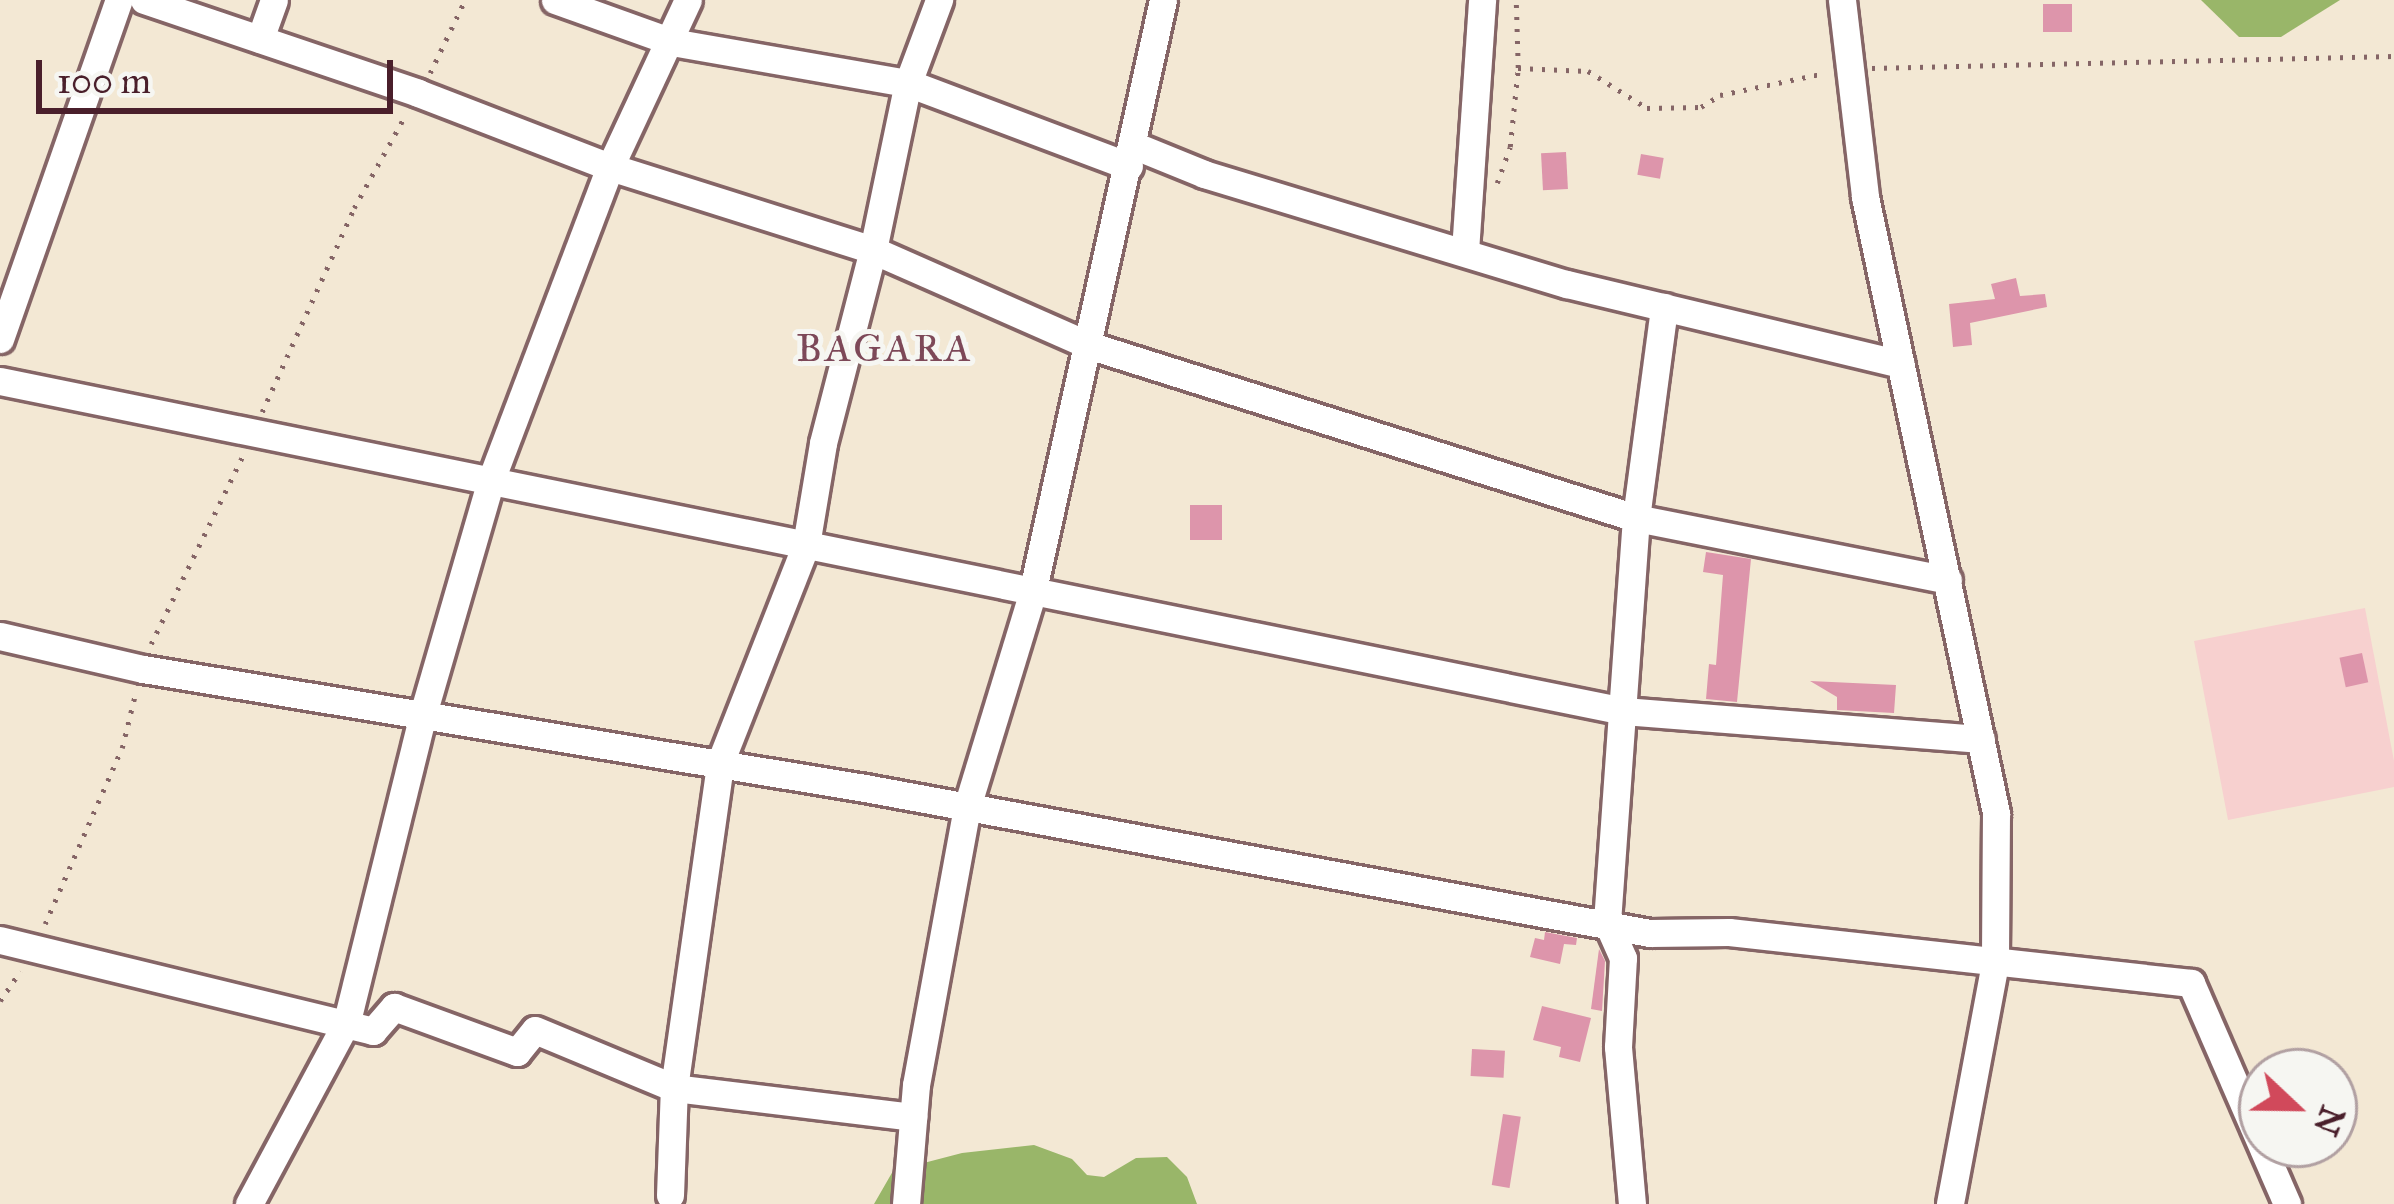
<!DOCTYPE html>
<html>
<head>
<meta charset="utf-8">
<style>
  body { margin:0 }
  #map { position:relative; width:2394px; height:1204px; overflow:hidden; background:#f3e8d4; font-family:"IM FELL Great Primer",serif }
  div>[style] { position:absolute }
  .built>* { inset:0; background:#f7d0cf }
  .forest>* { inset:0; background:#99b669 }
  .building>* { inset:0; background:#dd95ab; transform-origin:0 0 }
  .path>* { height:4.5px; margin-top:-2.25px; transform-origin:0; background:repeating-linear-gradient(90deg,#856566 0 3px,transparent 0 12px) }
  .roads { filter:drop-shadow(3px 0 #856566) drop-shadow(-3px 0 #856566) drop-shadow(0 3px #856566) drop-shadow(0 -3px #856566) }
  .street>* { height:27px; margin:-13.5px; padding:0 13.5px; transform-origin:13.5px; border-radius:13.5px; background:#fff }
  span { translate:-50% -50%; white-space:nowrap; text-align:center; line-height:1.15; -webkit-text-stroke:10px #f6f6f2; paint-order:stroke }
  .quarter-label { font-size:39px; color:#7d4858; letter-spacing:3px }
  .north { position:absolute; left:2238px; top:1048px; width:120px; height:120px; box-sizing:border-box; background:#f6f6f2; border:3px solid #b1a0a2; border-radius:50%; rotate:112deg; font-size:33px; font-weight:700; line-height:48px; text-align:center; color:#4a1f2b }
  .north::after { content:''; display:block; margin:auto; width:42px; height:54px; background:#d1495b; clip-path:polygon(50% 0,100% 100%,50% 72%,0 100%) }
  .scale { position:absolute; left:36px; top:60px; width:357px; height:54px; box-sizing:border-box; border:6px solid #4a1f2b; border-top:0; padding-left:15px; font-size:36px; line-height:42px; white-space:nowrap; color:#4a1f2b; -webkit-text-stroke:9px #f6f6f2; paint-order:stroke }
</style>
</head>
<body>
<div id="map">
  <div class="built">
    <i style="clip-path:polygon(2365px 608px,2394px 761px,2394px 787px,2228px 820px,2194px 641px)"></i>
  </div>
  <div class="forest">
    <i style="clip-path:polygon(2201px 0,2340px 0,2281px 37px,2239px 37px)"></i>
    <i style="clip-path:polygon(1034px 1145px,1072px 1159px,1087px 1175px,1104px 1177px,1136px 1158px,1167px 1157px,1187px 1177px,1197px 1204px,874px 1204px,893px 1171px,962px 1153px)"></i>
  </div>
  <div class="building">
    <i style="left:2043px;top:4px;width:29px;height:28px"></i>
    <i style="left:1566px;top:152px;width:37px;height:25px;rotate:87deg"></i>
    <i style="left:1641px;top:154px;width:23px;height:21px;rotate:10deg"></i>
    <i style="clip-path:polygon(2016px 278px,2020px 296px,2045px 294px,2047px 307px,1970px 323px,1972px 345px,1953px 347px,1949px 304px,1995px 299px,1991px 284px)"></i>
    <i style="left:1190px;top:505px;width:32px;height:35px"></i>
    <i style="clip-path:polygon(1706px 552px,1751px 559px,1737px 702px,1706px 699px,1709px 664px,1716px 665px,1723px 575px,1703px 572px)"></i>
    <i style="left:2362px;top:653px;width:30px;height:23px;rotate:78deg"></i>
    <i style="clip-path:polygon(1810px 681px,1896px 685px,1894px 713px,1837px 710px,1837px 697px)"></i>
    <i style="clip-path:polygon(1545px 932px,1577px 938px,1576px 945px,1564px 944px,1560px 964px,1530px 957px,1535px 938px,1544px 940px)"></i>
    <i style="clip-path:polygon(1599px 949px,1605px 961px,1602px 1011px,1591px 1009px)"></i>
    <i style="clip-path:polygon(1542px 1006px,1591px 1018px,1580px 1062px,1559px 1057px,1561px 1047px,1533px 1040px)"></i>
    <i style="left:1472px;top:1049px;width:33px;height:27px;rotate:3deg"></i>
    <i style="left:1503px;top:1114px;width:18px;height:72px;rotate:9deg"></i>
  </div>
  <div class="path">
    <i style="left:1518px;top:68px;width:70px;rotate:2.5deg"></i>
    <i style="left:1588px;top:71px;width:70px;rotate:32.1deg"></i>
    <i style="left:1647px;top:108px;width:54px;rotate:-1.1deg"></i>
    <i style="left:1701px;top:107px;width:22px;rotate:-32deg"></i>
    <i style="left:1720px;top:95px;width:107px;rotate:-11.8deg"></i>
    <i style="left:1872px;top:68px;width:522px;rotate:-1.32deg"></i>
    <i style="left:430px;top:73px;width:81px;rotate:-64.4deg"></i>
    <i style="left:1497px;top:183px;width:38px;rotate:-70deg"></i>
    <i style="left:1510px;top:147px;width:79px;rotate:-84.2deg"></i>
    <i style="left:1518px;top:68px;width:68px;rotate:-91.7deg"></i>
    <i style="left:262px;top:412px;width:224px;rotate:-65.7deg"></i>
    <i style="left:354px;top:208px;width:107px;rotate:-61deg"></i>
    <i style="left:151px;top:644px;width:210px;rotate:-64deg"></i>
    <i style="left:45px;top:924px;width:192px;rotate:-66.4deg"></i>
    <i style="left:122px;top:748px;width:55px;rotate:-76.2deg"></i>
    <i style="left:0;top:1001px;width:36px;rotate:-56deg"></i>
  </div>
  <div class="roads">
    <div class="street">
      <i style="left:144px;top:0;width:289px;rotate:18.7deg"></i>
      <i style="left:418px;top:93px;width:206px;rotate:21.1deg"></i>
      <i style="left:610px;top:167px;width:276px;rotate:17.5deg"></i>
      <i style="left:873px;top:250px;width:238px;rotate:23.8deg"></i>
      <i style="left:1091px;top:346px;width:571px;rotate:17.52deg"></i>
      <i style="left:1636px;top:518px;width:318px;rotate:11.2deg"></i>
      <i style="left:555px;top:0;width:124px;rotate:19.7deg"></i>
      <i style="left:672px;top:42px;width:240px;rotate:9.9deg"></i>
      <i style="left:908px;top:83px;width:236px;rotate:20.6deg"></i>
      <i style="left:1842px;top:0;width:198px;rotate:83.3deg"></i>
      <i style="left:1865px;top:197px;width:630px;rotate:77.99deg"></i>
      <i style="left:1996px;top:813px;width:150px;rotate:90.4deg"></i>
      <i style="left:1995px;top:963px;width:245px;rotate:100.6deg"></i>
      <i style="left:260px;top:39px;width:41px;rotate:-70.3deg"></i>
      <i style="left:1133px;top:145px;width:77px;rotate:22.2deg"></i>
      <i style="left:1204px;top:174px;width:379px;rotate:16.9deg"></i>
      <i style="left:1567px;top:284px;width:343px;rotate:13.5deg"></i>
      <i style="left:1465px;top:251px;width:252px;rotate:-86.1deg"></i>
      <i style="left:0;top:339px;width:359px;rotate:-70.7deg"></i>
      <i style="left:0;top:381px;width:1657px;rotate:11.49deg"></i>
      <i style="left:1624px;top:711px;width:358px;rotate:4.5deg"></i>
      <i style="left:0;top:636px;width:147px;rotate:13deg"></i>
      <i style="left:143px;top:669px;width:732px;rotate:9.36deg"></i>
      <i style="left:865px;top:788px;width:798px;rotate:10.47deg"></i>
      <i style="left:1650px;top:933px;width:79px;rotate:-0.7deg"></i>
      <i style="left:1729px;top:932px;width:465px;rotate:6.3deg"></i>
      <i style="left:2191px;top:983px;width:241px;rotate:66.5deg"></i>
      <i style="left:0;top:940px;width:384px;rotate:13.7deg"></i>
      <i style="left:373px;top:1031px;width:32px;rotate:-49deg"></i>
      <i style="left:394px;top:1007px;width:131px;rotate:20.1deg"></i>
      <i style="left:517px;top:1052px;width:28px;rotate:-51deg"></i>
      <i style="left:535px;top:1030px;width:151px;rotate:22.6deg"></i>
      <i style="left:674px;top:1088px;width:241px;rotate:6.9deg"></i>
      <i style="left:670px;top:1195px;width:107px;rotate:-87.9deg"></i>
      <i style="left:674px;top:1088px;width:328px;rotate:-81.9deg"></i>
      <i style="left:720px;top:763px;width:234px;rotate:-68.5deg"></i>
      <i style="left:806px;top:545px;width:103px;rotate:-80.5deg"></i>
      <i style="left:823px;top:443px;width:199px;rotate:-75.5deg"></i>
      <i style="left:873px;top:250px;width:171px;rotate:-78.2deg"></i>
      <i style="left:908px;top:83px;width:89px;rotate:-69.5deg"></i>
      <i style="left:249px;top:1204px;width:208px;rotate:-61.8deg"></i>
      <i style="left:347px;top:1021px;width:316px;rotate:-76.1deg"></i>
      <i style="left:423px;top:714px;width:244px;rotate:-73.8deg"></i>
      <i style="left:491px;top:480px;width:335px;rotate:-69.2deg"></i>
      <i style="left:610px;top:167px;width:184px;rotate:-65deg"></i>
      <i style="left:906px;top:1204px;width:119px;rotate:-85.2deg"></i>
      <i style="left:916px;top:1085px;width:283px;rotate:-79.6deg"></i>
      <i style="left:967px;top:807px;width:223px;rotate:-73deg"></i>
      <i style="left:1032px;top:594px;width:608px;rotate:-77.56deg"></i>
      <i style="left:1632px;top:1204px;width:158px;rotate:-95.1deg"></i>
      <i style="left:1618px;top:1047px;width:89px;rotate:-86.8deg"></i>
      <i style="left:1623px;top:958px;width:39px;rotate:-114deg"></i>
      <i style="left:1607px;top:922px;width:405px;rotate:-85.9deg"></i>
      <i style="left:1636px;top:518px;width:213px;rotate:-82.4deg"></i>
    </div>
  </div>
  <div class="quarter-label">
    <span style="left:885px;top:348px">BAGARA</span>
  </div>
  <div class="north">N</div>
  <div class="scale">100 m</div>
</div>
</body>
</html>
